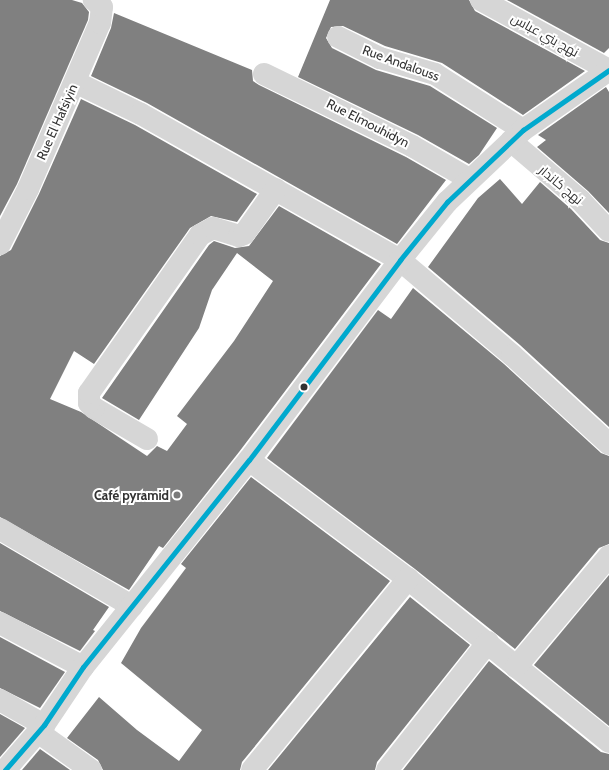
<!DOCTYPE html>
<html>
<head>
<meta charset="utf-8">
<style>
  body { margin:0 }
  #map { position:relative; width:609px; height:770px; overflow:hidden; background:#fff; font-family:Cabin,Cairo,sans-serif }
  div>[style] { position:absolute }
  .building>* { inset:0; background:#808080 }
  .minor>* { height:22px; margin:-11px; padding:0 11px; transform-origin:11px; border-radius:11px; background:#d6d6d6 }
  .tertiary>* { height:22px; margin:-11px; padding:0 11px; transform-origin:11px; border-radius:11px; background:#d6d6d6 }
  .bus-1>* { height:5px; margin:-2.5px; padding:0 2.5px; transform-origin:2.5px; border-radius:2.5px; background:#00a9ce }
  .dots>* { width:11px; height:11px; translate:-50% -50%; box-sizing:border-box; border:2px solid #fff; border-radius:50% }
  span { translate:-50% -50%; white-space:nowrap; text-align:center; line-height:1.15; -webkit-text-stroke:4px #fff; paint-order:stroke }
  .street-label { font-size:13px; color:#323232 }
  .poi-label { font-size:13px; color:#323232; font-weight:700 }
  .right { translate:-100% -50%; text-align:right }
</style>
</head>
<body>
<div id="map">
  <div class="building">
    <i style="clip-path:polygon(0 0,72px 0,82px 3px,89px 12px,88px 20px,17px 184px,0 216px)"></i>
    <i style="clip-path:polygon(330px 0,469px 0,475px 11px,585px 71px,523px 115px,442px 63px,385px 46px,343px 26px,331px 27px,326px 38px,332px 48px,376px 70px,430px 86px,497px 128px,479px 155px,469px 164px,418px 135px,298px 77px)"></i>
    <i style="clip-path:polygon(507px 0,609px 0,609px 48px,604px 53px)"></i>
    <i style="clip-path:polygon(114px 13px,252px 70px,253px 81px,259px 85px,406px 157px,446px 180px,397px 244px,147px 103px,91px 76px,111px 28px)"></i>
    <i style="clip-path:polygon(606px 87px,609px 92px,609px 213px,588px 191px,537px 147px,546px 140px,538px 135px)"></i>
    <i style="clip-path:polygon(81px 99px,135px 125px,257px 194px,237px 222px,211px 216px,190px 228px,94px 364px,74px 351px,50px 399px,81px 412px,147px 456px,157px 446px,167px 451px,187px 424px,177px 416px,234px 341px,273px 281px,237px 253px,212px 290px,199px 328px,139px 420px,102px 398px,209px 245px,214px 241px,235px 248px,249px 246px,279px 206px,381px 264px,239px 452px,163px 548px,159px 546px,129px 590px,0 517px,0 256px,11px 250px,39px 194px)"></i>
    <i style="clip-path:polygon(500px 179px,522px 204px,540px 182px,571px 209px,600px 240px,609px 243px,609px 427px,520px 345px,428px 267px,478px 198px)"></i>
    <i style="clip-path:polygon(413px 288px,504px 364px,601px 453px,609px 456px,609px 544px,599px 548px,515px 649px,415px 569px,267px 458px,378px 310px,391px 319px)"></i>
    <i style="clip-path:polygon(251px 477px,390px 581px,242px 762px,240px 770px,103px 770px,98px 760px,67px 738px,99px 697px,137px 730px,179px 761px,202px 730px,121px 663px,141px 628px,186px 568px,181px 564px)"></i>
    <i style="clip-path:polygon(0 543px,109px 607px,93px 630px,95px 631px,80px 651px,0 611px)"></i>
    <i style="clip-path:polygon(609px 575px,609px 726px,534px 665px)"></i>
    <i style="clip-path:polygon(410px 597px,470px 645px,377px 762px,375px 770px,268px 770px)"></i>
    <i style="clip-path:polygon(0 637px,65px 672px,40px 708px,0 688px)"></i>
    <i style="clip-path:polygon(489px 661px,601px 752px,609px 754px,609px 770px,403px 770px)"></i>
    <i style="clip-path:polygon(0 714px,25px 728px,0 757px)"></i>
    <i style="clip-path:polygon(40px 749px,70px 770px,22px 770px)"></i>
  </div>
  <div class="minor">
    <i style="left:481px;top:0;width:146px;rotate:28.7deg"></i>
    <i style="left:338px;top:37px;width:47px;rotate:26.6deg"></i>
    <i style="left:380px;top:58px;width:57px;rotate:16.2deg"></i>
    <i style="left:435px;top:74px;width:104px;rotate:32.5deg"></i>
    <i style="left:264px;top:74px;width:165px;rotate:25.9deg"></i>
    <i style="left:412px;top:146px;width:66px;rotate:30.1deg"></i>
    <i style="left:75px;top:82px;width:73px;rotate:25.9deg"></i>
    <i style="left:141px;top:114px;width:297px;rotate:29.4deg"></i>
    <i style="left:400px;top:260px;width:147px;rotate:40.3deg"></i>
    <i style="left:512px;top:355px;width:132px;rotate:42.5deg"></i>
    <i style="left:511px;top:141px;width:91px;rotate:40.5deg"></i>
    <i style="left:580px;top:200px;width:42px;rotate:46.9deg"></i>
    <i style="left:0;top:244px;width:62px;rotate:-63deg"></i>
    <i style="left:28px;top:189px;width:181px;rotate:-66.6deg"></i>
    <i style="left:100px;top:23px;width:16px;rotate:-83deg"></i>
    <i style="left:102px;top:7px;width:11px;rotate:-139deg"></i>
    <i style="left:147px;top:439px;width:61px;rotate:-149.7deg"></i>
    <i style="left:94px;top:408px;width:7px;rotate:-135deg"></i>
    <i style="left:89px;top:403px;width:10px;rotate:-90deg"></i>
    <i style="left:89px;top:393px;width:193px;rotate:-54.9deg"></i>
    <i style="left:200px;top:235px;width:15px;rotate:-28deg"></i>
    <i style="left:213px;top:228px;width:27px;rotate:17deg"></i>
    <i style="left:239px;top:236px;width:5px;rotate:-22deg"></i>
    <i style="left:244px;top:234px;width:55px;rotate:-54.6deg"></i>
    <i style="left:249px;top:460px;width:199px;rotate:36.8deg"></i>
    <i style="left:408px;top:579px;width:259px;rotate:39deg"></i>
    <i style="left:0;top:529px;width:153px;rotate:30.3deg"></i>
    <i style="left:0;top:623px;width:94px;rotate:27.9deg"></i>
    <i style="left:516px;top:667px;width:145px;rotate:-50deg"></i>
    <i style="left:0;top:700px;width:51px;rotate:29.6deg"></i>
    <i style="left:38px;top:732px;width:65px;rotate:35.6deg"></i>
    <i style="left:252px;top:770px;width:247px;rotate:-50.8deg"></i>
    <i style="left:387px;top:770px;width:163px;rotate:-51.7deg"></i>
  </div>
  <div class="tertiary">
    <i style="left:5px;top:770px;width:60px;rotate:-49.1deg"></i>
    <i style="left:44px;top:725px;width:70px;rotate:-56.1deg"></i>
    <i style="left:83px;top:667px;width:265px;rotate:-51.3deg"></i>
    <i style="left:249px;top:460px;width:251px;rotate:-52.9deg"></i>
    <i style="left:400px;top:260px;width:75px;rotate:-51deg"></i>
    <i style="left:447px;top:202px;width:105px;rotate:-43.5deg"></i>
    <i style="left:523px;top:130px;width:105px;rotate:-34.9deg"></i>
  </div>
  <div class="bus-1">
    <i style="left:5px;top:770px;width:60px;rotate:-49.1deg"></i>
    <i style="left:44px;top:725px;width:70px;rotate:-56.1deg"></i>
    <i style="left:83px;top:667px;width:265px;rotate:-51.3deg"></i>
    <i style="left:249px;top:460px;width:251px;rotate:-52.9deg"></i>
    <i style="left:400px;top:260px;width:75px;rotate:-51deg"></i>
    <i style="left:447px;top:202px;width:105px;rotate:-43.5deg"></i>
    <i style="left:523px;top:130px;width:105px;rotate:-34.9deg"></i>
  </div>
  <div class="dots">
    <i style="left:304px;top:387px;background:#323232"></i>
    <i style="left:177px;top:495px;background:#7a7a7a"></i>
  </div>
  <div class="street-label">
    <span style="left:545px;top:35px;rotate:29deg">نهج بني عباس</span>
    <span style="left:401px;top:63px;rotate:20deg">Rue Andalouss</span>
    <span style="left:57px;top:122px;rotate:-66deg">Rue El Hafsiyin</span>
    <span style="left:368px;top:123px;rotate:27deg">Rue Elmouhidyn</span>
    <span style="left:561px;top:185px;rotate:40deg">نهج كاندار</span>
  </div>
  <div class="poi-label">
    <span class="right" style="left:169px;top:495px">Café pyramid</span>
  </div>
</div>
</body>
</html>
